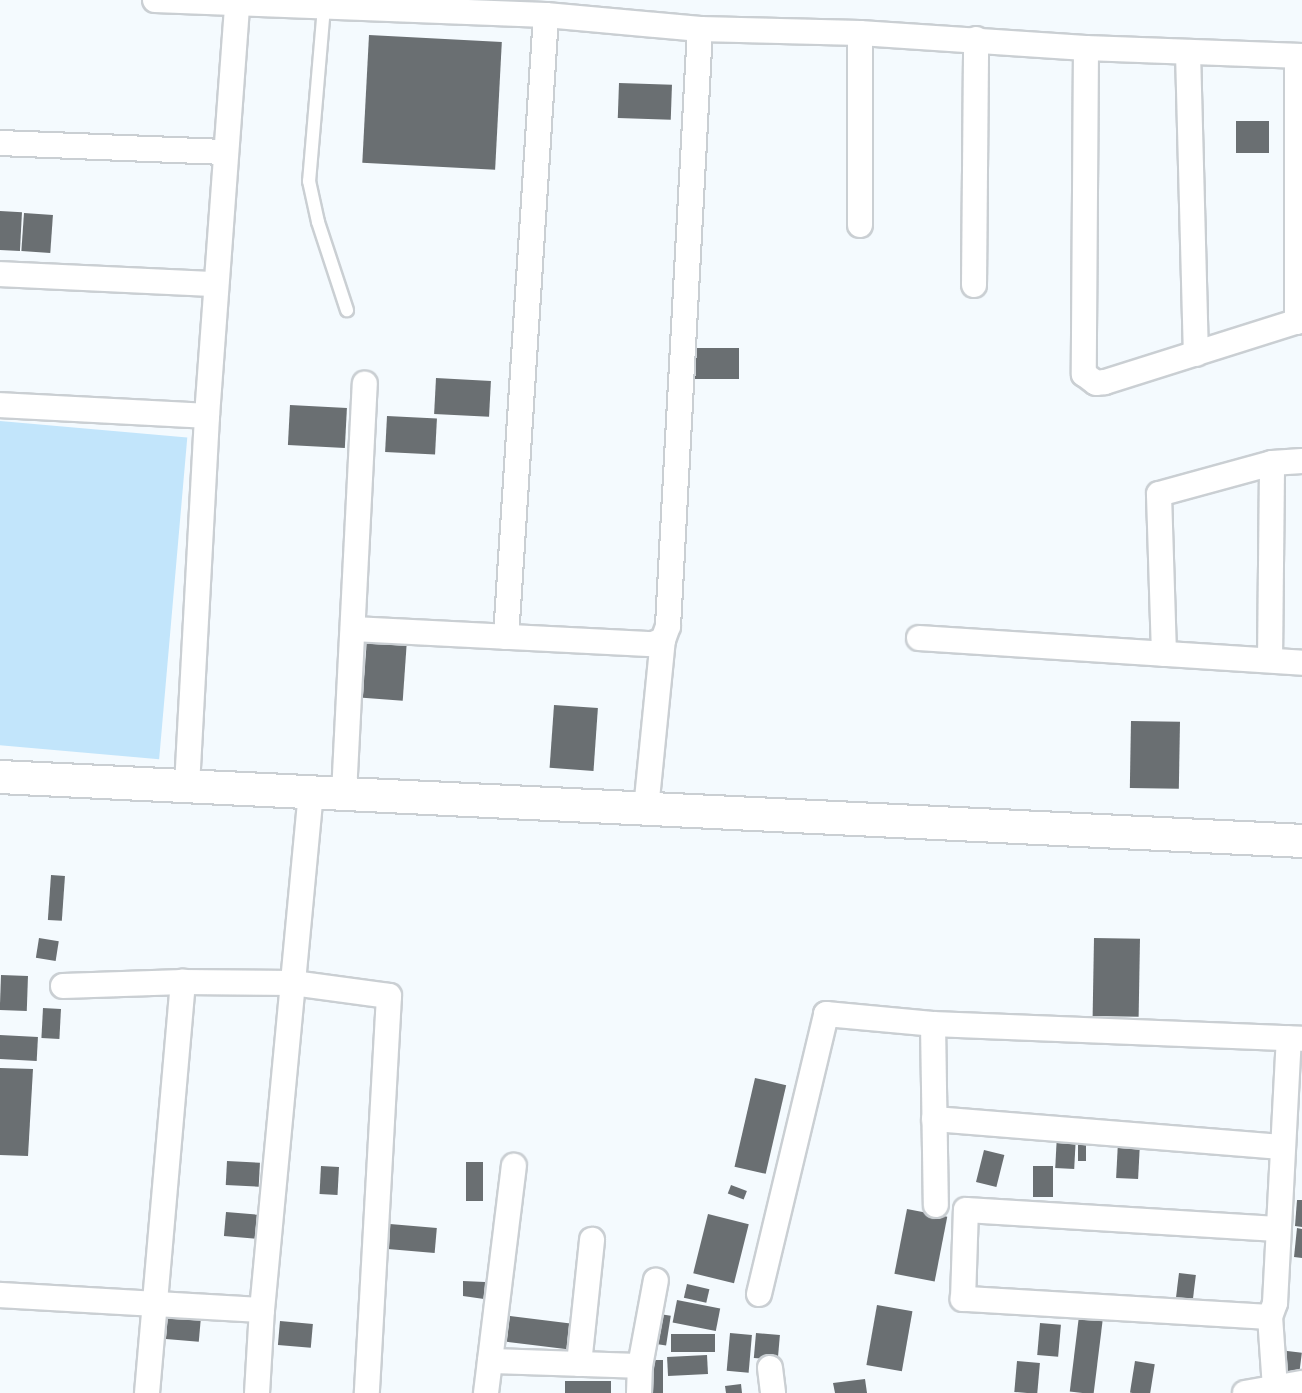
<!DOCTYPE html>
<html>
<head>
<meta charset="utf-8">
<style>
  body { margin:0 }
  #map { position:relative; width:1302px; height:1393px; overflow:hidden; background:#f4fafe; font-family:"Nunito Sans",sans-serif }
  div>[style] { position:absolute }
  .green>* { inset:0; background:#c2e5fb; transform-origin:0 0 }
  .building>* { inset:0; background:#6a6f72; transform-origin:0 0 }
  .roads { filter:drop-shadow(2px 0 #cacfd3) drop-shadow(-2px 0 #cacfd3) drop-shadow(0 2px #cacfd3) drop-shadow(0 -2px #cacfd3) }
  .service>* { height:12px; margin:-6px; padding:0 6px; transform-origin:6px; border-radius:6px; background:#fff }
  .minor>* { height:24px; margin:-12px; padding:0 12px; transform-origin:12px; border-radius:12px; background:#fff }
  .tertiary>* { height:32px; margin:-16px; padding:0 16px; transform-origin:16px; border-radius:16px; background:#fff }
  span { translate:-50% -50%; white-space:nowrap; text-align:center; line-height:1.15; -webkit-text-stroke:5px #fff; paint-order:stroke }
</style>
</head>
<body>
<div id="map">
  <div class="green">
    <i style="left:0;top:421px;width:188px;height:323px;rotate:5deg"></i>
  </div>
  <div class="building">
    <i style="left:369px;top:35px;width:133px;height:128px;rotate:3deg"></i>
    <i style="left:619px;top:83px;width:53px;height:35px;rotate:2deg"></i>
    <i style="left:1236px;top:121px;width:33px;height:32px"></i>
    <i style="left:0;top:211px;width:22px;height:39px;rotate:3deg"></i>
    <i style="left:24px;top:213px;width:29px;height:38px;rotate:4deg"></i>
    <i style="left:690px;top:348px;width:49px;height:31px"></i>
    <i style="left:436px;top:378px;width:55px;height:36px;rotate:3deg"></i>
    <i style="left:290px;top:405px;width:57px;height:40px;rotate:3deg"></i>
    <i style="left:387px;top:416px;width:50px;height:36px;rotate:3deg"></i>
    <i style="left:367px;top:638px;width:40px;height:60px;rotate:4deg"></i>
    <i style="left:554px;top:705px;width:44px;height:63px;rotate:4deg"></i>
    <i style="left:1131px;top:721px;width:49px;height:67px;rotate:1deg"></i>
    <i style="left:51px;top:875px;width:14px;height:45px;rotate:4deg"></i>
    <i style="left:39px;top:938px;width:20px;height:20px;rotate:9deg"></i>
    <i style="left:1094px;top:938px;width:46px;height:78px;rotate:1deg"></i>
    <i style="left:1px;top:975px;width:27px;height:35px;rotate:2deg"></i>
    <i style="left:43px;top:1008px;width:18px;height:30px;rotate:3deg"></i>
    <i style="left:0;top:1035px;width:38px;height:24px;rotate:3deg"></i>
    <i style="clip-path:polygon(0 1068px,33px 1069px,28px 1156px,0 1155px)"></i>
    <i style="left:755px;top:1078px;width:32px;height:91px;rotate:13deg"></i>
    <i style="left:1057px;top:1134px;width:19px;height:34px;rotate:3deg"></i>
    <i style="left:1118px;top:1142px;width:22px;height:36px;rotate:3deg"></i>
    <i style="left:1078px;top:1143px;width:8px;height:18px"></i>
    <i style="left:984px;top:1150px;width:21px;height:33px;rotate:14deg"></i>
    <i style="left:227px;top:1161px;width:33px;height:24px;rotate:3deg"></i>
    <i style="left:466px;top:1162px;width:17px;height:39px"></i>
    <i style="left:321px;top:1166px;width:18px;height:28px;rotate:3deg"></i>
    <i style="left:1033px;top:1166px;width:20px;height:31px"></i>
    <i style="left:731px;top:1185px;width:17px;height:9px;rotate:21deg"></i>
    <i style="clip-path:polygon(1297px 1200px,1302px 1200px,1302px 1227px,1295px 1226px)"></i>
    <i style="left:907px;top:1209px;width:41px;height:66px;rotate:11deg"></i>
    <i style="left:226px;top:1212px;width:33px;height:24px;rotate:5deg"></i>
    <i style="left:708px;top:1214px;width:42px;height:61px;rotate:14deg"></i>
    <i style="left:390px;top:1224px;width:47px;height:25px;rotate:5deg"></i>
    <i style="clip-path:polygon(1297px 1228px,1302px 1229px,1302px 1258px,1294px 1257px)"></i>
    <i style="left:1179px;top:1273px;width:17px;height:31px;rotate:7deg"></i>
    <i style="clip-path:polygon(463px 1281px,485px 1282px,484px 1299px,463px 1296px)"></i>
    <i style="left:687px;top:1284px;width:23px;height:14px;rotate:13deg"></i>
    <i style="left:677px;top:1300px;width:44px;height:23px;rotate:11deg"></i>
    <i style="left:877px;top:1305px;width:36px;height:61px;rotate:10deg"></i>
    <i style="left:653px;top:1313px;width:18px;height:30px;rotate:9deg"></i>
    <i style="left:168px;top:1315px;width:33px;height:24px;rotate:5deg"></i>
    <i style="left:510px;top:1316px;width:63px;height:26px;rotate:7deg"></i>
    <i style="left:1079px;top:1316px;width:24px;height:76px;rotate:7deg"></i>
    <i style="left:280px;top:1321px;width:33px;height:24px;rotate:5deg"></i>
    <i style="left:1040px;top:1323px;width:21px;height:32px;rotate:5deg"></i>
    <i style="left:730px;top:1333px;width:22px;height:38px;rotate:5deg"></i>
    <i style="left:756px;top:1333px;width:24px;height:25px;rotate:5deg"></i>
    <i style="left:671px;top:1334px;width:44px;height:18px"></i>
    <i style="left:1279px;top:1350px;width:23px;height:25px;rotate:7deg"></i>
    <i style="left:707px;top:1355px;width:19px;height:40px;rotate:87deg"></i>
    <i style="left:645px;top:1360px;width:18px;height:33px"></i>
    <i style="left:1017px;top:1361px;width:23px;height:31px;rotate:5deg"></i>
    <i style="left:1135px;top:1361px;width:20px;height:32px;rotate:9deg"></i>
    <i style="clip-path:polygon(865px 1379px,867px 1393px,835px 1393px,833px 1383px)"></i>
    <i style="left:565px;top:1381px;width:46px;height:12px"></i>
    <i style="clip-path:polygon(741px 1384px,742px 1393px,726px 1393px,725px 1386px)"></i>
  </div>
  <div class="roads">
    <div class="service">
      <i style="left:324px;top:7px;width:175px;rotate:94.9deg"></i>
      <i style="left:309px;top:181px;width:42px;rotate:77.6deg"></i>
      <i style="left:318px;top:222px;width:93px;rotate:71.8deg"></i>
    </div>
    <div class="minor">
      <i style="left:155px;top:0;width:391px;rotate:2.2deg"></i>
      <i style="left:546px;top:15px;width:155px;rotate:5.2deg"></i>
      <i style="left:700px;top:29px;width:160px;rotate:1.4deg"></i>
      <i style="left:860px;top:33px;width:226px;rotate:3.8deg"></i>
      <i style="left:1086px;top:48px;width:216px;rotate:2.1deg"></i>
      <i style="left:860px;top:33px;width:192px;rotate:90deg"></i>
      <i style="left:1086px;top:48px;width:326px;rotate:90.4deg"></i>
      <i style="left:1084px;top:374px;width:15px;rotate:37deg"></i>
      <i style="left:1096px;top:383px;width:9px;rotate:-6deg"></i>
      <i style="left:1105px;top:382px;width:207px;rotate:-17.5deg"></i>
      <i style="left:1188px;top:52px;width:302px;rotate:88.5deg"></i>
      <i style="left:1297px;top:56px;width:266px;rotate:90deg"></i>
      <i style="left:0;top:143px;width:226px;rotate:2.3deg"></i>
      <i style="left:0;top:274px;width:216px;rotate:2.7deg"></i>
      <i style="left:974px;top:285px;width:246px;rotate:-89.5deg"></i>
      <i style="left:0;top:405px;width:207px;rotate:3deg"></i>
      <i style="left:353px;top:629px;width:300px;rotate:2.9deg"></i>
      <i style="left:653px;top:644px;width:11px;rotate:-22deg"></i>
      <i style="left:663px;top:640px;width:15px;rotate:-70deg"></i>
      <i style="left:668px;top:626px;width:598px;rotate:-86.93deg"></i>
      <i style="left:506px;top:637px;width:623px;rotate:-86.32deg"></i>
      <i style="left:919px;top:638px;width:384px;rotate:3.7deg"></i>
      <i style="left:1164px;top:654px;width:160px;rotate:-91.8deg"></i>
      <i style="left:1159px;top:494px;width:117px;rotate:-15.3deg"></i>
      <i style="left:1272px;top:463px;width:30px;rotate:-4deg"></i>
      <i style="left:1270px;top:660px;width:197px;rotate:-89.4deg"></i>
      <i style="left:187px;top:786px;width:371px;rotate:-86.9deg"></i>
      <i style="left:207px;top:416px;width:412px;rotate:-85.8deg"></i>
      <i style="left:344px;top:794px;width:411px;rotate:-87.1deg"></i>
      <i style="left:646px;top:809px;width:170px;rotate:-84.3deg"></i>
      <i style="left:63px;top:986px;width:120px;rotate:-1.9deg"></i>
      <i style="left:183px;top:982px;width:110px;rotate:0.5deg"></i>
      <i style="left:293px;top:983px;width:97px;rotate:7.7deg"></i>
      <i style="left:389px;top:996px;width:398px;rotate:93.2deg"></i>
      <i style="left:933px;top:1024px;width:181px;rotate:89.1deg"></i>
      <i style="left:934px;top:1119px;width:349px;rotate:4.6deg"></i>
      <i style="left:759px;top:1294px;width:288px;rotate:-76.5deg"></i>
      <i style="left:826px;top:1014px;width:107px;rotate:5.3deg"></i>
      <i style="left:933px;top:1024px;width:369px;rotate:2.3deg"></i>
      <i style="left:0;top:1295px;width:262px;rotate:3.3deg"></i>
      <i style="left:1270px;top:1317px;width:308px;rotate:-176.6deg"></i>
      <i style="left:963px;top:1299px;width:89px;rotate:-88.1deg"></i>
      <i style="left:966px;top:1210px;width:312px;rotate:3.5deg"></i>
      <i style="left:490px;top:1361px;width:150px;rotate:1.9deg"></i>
      <i style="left:579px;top:1364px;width:125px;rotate:-84deg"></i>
      <i style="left:770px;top:1368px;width:25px;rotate:83deg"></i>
      <i style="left:1275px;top:1388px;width:71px;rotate:-94deg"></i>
      <i style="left:1270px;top:1317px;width:15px;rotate:-70deg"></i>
      <i style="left:1275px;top:1303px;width:265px;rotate:-87deg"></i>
      <i style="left:147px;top:1393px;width:413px;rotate:-85deg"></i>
      <i style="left:257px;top:1393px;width:83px;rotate:-86.6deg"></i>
      <i style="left:262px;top:1310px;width:520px;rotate:-84.6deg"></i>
      <i style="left:486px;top:1393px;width:229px;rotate:-83deg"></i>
      <i style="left:639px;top:1393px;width:27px;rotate:-88deg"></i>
      <i style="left:640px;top:1366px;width:87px;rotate:-79.5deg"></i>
      <i style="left:1245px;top:1393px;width:58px;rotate:-10deg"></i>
    </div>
    <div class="tertiary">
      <i style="left:0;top:777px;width:1304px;rotate:2.81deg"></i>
    </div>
  </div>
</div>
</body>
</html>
